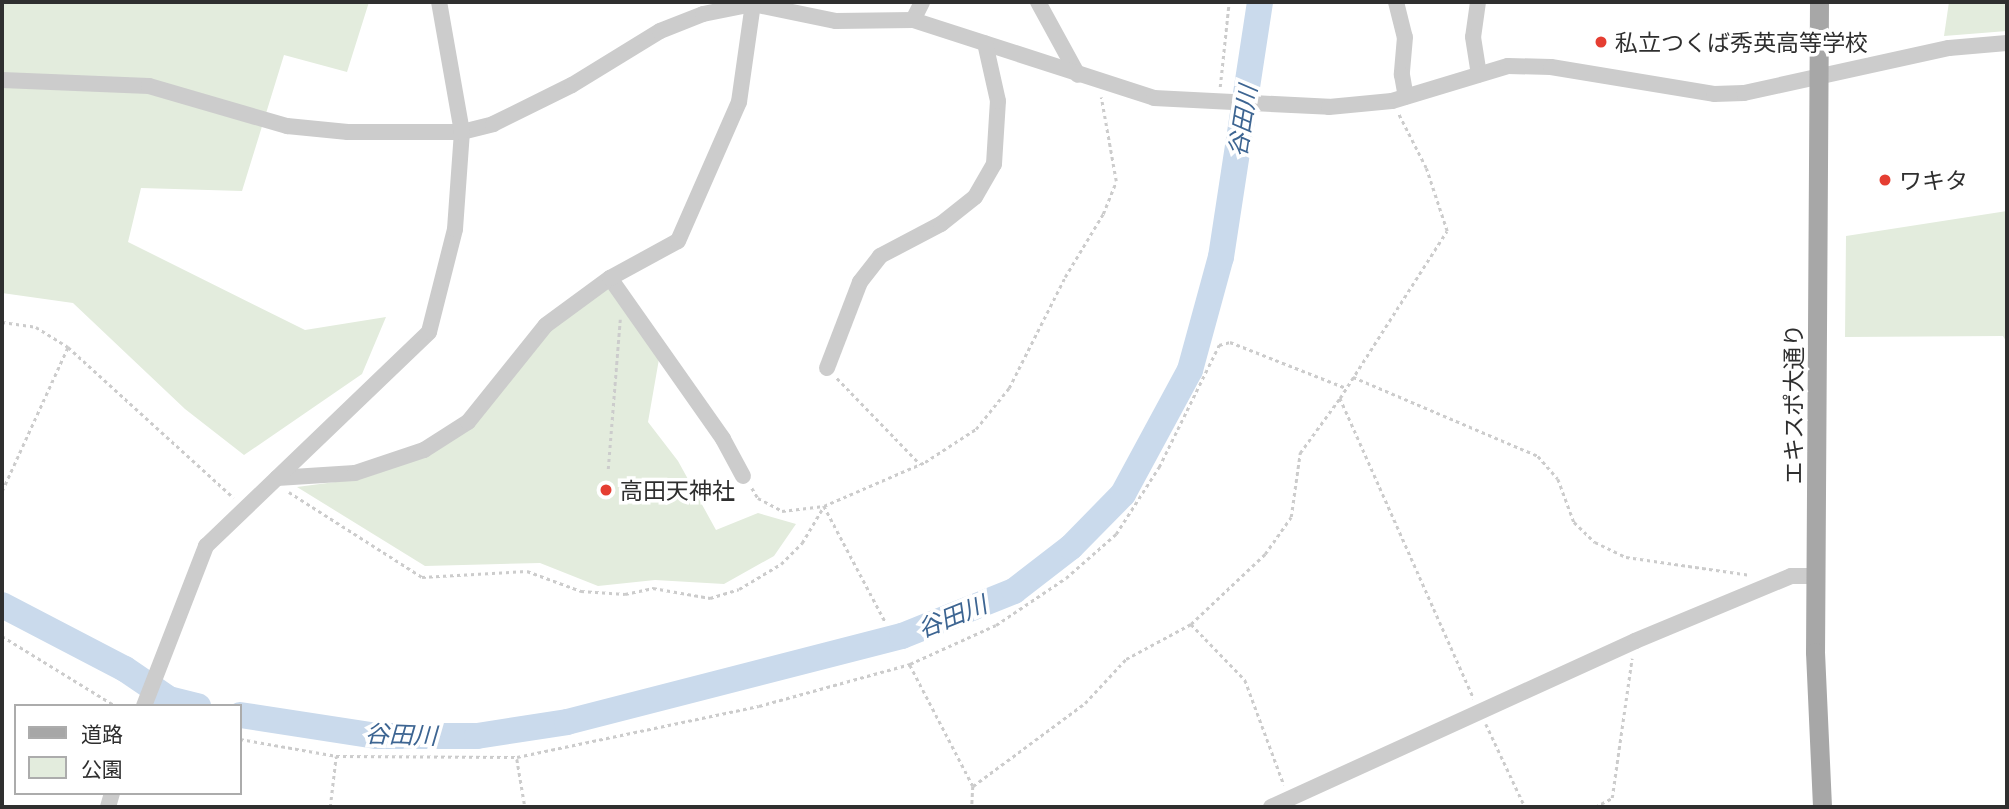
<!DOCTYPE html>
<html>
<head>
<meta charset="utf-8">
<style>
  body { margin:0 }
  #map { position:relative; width:2009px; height:809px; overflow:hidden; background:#fff; font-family:Lato,"Noto Sans JP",sans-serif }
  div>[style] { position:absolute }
  .green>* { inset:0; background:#e3ecdd }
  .river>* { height:26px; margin:-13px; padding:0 13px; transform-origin:13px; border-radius:13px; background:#cadaec }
  .path>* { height:2.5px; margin-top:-1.25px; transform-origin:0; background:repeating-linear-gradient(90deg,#ccc 0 3.5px,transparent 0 7px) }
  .minor>* { height:16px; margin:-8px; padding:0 8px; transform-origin:8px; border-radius:8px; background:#ccc }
  .major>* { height:19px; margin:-9.5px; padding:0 9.5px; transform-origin:9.5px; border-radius:9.5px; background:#a7a7a7 }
  .dots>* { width:19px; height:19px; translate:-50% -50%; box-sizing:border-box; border:4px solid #fff; border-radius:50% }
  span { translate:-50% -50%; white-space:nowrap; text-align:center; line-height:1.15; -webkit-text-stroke:7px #fff; paint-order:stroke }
  .poi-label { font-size:23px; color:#2f2f2f }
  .left { translate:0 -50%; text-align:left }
  .street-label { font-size:23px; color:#2f2f2f }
  .water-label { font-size:24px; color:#3d6592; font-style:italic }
  .frame { position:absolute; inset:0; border:4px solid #2f2f2f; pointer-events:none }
  .legend { position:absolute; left:14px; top:704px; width:228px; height:91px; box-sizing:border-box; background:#fff; border:2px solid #acacac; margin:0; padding:9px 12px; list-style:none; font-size:21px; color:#2f2f2f }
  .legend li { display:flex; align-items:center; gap:14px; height:35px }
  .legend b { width:35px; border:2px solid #acacac }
</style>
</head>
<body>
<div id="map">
  <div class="green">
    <i style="clip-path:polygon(2px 2px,369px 2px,347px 72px,284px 55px,242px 191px,141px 188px,128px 242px,305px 330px,386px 317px,362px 374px,244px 455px,185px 409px,73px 303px,2px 293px)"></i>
    <i style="clip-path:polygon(1949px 2px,2007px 2px,2007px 31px,1944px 36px)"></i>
    <i style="clip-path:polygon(2007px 211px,2007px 343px,2003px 336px,1845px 337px,1846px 236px)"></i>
    <i style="clip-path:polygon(606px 283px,659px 359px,648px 422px,678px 461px,716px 530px,758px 513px,796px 524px,774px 556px,724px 584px,655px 580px,598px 586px,540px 563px,425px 566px,297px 487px,358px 479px,429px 456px,543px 337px)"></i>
  </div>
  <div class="river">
    <i style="left:2px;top:605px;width:139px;rotate:27.5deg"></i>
    <i style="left:125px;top:669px;width:53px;rotate:34.3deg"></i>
    <i style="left:169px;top:699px;width:30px;rotate:14deg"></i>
    <i style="left:240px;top:715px;width:139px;rotate:8.7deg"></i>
    <i style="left:377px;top:736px;width:100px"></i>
    <i style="left:477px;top:736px;width:91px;rotate:-8.8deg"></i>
    <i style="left:567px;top:722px;width:346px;rotate:-14.4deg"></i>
    <i style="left:902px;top:636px;width:121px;rotate:-21.9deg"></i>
    <i style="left:1014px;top:591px;width:72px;rotate:-37.7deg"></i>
    <i style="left:1071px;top:547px;width:74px;rotate:-45.5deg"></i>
    <i style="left:1123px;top:494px;width:141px;rotate:-61.6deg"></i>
    <i style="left:1190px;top:370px;width:117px;rotate:-74.7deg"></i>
    <i style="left:1221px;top:257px;width:258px;rotate:-81.3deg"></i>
  </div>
  <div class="path">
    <i style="left:1220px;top:87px;width:85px;rotate:-84deg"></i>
    <i style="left:2px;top:322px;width:34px;rotate:8deg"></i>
    <i style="left:36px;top:327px;width:38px;rotate:32deg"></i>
    <i style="left:68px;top:347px;width:224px;rotate:42.3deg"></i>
    <i style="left:1353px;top:377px;width:201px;rotate:23.1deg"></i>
    <i style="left:1538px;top:456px;width:30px;rotate:49deg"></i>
    <i style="left:1558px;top:479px;width:46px;rotate:69.6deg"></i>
    <i style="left:1574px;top:522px;width:29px;rotate:44deg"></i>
    <i style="left:1595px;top:542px;width:34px;rotate:26deg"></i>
    <i style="left:1626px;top:557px;width:126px;rotate:8.2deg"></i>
    <i style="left:837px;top:378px;width:120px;rotate:46deg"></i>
    <i style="left:1340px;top:398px;width:329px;rotate:66deg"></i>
    <i style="left:608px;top:469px;width:150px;rotate:-85.4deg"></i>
    <i style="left:752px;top:488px;width:12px;rotate:59deg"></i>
    <i style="left:758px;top:498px;width:27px;rotate:28deg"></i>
    <i style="left:782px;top:511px;width:42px;rotate:-6.8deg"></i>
    <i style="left:824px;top:506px;width:110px;rotate:-23.5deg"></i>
    <i style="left:925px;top:462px;width:61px;rotate:-32.9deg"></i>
    <i style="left:976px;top:429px;width:53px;rotate:-51.2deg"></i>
    <i style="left:1009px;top:388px;width:124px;rotate:-63.2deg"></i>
    <i style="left:1065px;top:277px;width:74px;rotate:-58.9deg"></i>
    <i style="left:1103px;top:214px;width:35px;rotate:-68deg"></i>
    <i style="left:1116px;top:181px;width:85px;rotate:-100.1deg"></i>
    <i style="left:2px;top:491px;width:158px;rotate:-65.4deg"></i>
    <i style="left:289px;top:492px;width:158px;rotate:32.6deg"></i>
    <i style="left:422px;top:577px;width:105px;rotate:-3.3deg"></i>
    <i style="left:527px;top:571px;width:58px;rotate:20.3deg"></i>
    <i style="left:581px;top:591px;width:44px;rotate:3.9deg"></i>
    <i style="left:625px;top:594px;width:29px;rotate:-12deg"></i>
    <i style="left:653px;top:588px;width:58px;rotate:10deg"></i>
    <i style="left:710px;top:598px;width:30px;rotate:-17deg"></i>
    <i style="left:739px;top:589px;width:49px;rotate:-30.8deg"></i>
    <i style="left:781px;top:564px;width:30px;rotate:-45deg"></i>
    <i style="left:802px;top:543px;width:43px;rotate:-59.3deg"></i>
    <i style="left:824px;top:506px;width:130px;rotate:62.1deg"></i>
    <i style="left:1191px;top:624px;width:78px;rotate:46deg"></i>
    <i style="left:1245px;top:680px;width:112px;rotate:69.6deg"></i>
    <i style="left:2px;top:636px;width:134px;rotate:31.6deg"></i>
    <i style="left:910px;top:665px;width:136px;rotate:62.5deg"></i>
    <i style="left:973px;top:786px;width:21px;rotate:93deg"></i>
    <i style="left:1486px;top:724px;width:92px;rotate:64.8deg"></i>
    <i style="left:240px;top:739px;width:97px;rotate:10deg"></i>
    <i style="left:336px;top:756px;width:181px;rotate:0.3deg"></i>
    <i style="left:517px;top:757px;width:247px;rotate:-11.9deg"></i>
    <i style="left:759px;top:706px;width:157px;rotate:-15.5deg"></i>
    <i style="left:910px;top:664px;width:94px;rotate:-24.4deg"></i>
    <i style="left:996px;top:625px;width:84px;rotate:-33.9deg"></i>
    <i style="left:1066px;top:578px;width:67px;rotate:-41.3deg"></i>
    <i style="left:1116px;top:534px;width:80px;rotate:-57.3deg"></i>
    <i style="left:1159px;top:467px;width:136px;rotate:-63.8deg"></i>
    <i style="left:1219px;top:345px;width:11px;rotate:-15deg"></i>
    <i style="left:1230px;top:342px;width:125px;rotate:21.6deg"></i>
    <i style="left:517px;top:759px;width:49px;rotate:80.5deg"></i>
    <i style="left:973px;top:786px;width:139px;rotate:-36.5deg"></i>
    <i style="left:1085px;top:703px;width:60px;rotate:-47deg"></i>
    <i style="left:1126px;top:659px;width:74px;rotate:-28.3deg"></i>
    <i style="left:1191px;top:624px;width:102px;rotate:-43.4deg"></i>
    <i style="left:1265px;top:554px;width:45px;rotate:-54.9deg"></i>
    <i style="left:1291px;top:517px;width:65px;rotate:-82deg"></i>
    <i style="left:1300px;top:453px;width:68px;rotate:-54deg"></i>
    <i style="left:1340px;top:398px;width:198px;rotate:-57.4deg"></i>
    <i style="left:1447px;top:231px;width:66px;rotate:-108.4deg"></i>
    <i style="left:1426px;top:168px;width:62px;rotate:-117deg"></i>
    <i style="left:330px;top:807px;width:51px;rotate:-83.3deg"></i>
    <i style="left:1595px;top:807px;width:19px;rotate:-28deg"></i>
    <i style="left:1612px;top:798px;width:141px;rotate:-81.9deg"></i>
  </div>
  <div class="minor">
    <i style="left:1038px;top:2px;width:83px;rotate:61.3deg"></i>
    <i style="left:1396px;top:2px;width:36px;rotate:76deg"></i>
    <i style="left:1405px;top:37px;width:38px;rotate:95deg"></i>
    <i style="left:1402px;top:75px;width:22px;rotate:80deg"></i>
    <i style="left:1478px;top:2px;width:35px;rotate:98deg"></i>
    <i style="left:1473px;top:37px;width:38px;rotate:81deg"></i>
    <i style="left:913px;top:20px;width:20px;rotate:-63deg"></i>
    <i style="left:2px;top:80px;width:147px;rotate:2.3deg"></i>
    <i style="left:149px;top:86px;width:144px;rotate:16.2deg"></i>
    <i style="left:287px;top:126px;width:61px;rotate:5.6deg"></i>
    <i style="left:348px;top:132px;width:114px"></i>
    <i style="left:462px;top:132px;width:32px;rotate:-14deg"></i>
    <i style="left:493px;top:124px;width:88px;rotate:-26.3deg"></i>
    <i style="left:572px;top:85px;width:103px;rotate:-31.5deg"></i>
    <i style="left:660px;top:31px;width:46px;rotate:-21.6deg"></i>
    <i style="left:703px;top:14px;width:51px;rotate:-11.3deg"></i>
    <i style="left:753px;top:4px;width:85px;rotate:11.6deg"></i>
    <i style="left:836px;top:21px;width:77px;rotate:-0.7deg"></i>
    <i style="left:913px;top:20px;width:253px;rotate:17.9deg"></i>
    <i style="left:1154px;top:98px;width:175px;rotate:2.9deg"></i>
    <i style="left:1329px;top:107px;width:63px;rotate:-5.4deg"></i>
    <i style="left:1392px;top:101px;width:121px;rotate:-16.8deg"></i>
    <i style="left:1508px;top:66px;width:43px;rotate:1.3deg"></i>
    <i style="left:1551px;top:67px;width:165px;rotate:9.4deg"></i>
    <i style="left:1714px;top:94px;width:30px;rotate:-2deg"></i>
    <i style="left:1744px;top:93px;width:210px;rotate:-12.4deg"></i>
    <i style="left:1949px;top:48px;width:58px;rotate:-4.9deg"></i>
    <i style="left:610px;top:278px;width:197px;rotate:54.9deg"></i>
    <i style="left:723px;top:439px;width:42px;rotate:61.6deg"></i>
    <i style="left:827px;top:368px;width:92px;rotate:-69deg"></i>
    <i style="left:860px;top:282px;width:33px;rotate:-52deg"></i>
    <i style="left:880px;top:256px;width:69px;rotate:-27.7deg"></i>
    <i style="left:941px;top:224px;width:43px;rotate:-38.5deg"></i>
    <i style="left:975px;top:197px;width:38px;rotate:-60deg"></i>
    <i style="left:994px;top:164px;width:63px;rotate:-86.4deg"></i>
    <i style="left:998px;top:101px;width:59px;rotate:-102.6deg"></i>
    <i style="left:277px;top:478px;width:78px;rotate:-3.7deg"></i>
    <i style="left:355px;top:473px;width:73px;rotate:-18.4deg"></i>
    <i style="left:424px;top:450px;width:52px;rotate:-32.5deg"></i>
    <i style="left:468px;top:422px;width:124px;rotate:-51.2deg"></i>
    <i style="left:546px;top:325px;width:79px;rotate:-36.3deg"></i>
    <i style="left:610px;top:278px;width:77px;rotate:-28.6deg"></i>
    <i style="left:678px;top:241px;width:152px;rotate:-66.3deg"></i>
    <i style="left:739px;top:102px;width:99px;rotate:-81.9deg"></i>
    <i style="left:144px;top:706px;width:172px;rotate:-68.8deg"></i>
    <i style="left:206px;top:546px;width:309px;rotate:-43.8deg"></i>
    <i style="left:429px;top:332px;width:106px;rotate:-75.8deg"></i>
    <i style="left:455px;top:229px;width:97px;rotate:-85.9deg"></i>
    <i style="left:462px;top:132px;width:132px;rotate:-100deg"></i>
    <i style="left:108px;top:807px;width:15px;rotate:-74deg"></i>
    <i style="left:1271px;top:807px;width:400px;rotate:-24.5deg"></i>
    <i style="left:1635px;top:641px;width:169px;rotate:-22.6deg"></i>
    <i style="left:1791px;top:576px;width:24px"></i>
  </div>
  <div class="major">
    <i style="left:1819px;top:2px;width:650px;rotate:90.35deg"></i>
    <i style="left:1815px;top:652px;width:155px;rotate:87.4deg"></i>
  </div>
  <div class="dots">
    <i style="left:1601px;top:42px;background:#e53e32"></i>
    <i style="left:1885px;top:180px;background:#e53e32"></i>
    <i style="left:606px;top:490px;background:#e53e32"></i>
  </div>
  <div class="poi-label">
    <span class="left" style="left:1615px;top:42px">私立つくば秀英高等学校</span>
    <span class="left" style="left:1899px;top:180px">ワキタ</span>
    <span class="left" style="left:620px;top:490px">高田天神社</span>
  </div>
  <div class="street-label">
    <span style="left:1793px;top:404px;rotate:-90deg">エキスポ大通り</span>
  </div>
  <div class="water-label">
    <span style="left:1242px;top:121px;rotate:-81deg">谷田川</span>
    <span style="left:952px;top:616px;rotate:-22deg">谷田川</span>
    <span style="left:401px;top:734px;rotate:2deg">谷田川</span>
  </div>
  <div class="frame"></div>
  <ul class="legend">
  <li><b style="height:9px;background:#a7a7a7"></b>道路</li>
  <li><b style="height:19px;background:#e3ecdd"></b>公園</li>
  </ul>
</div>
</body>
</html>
